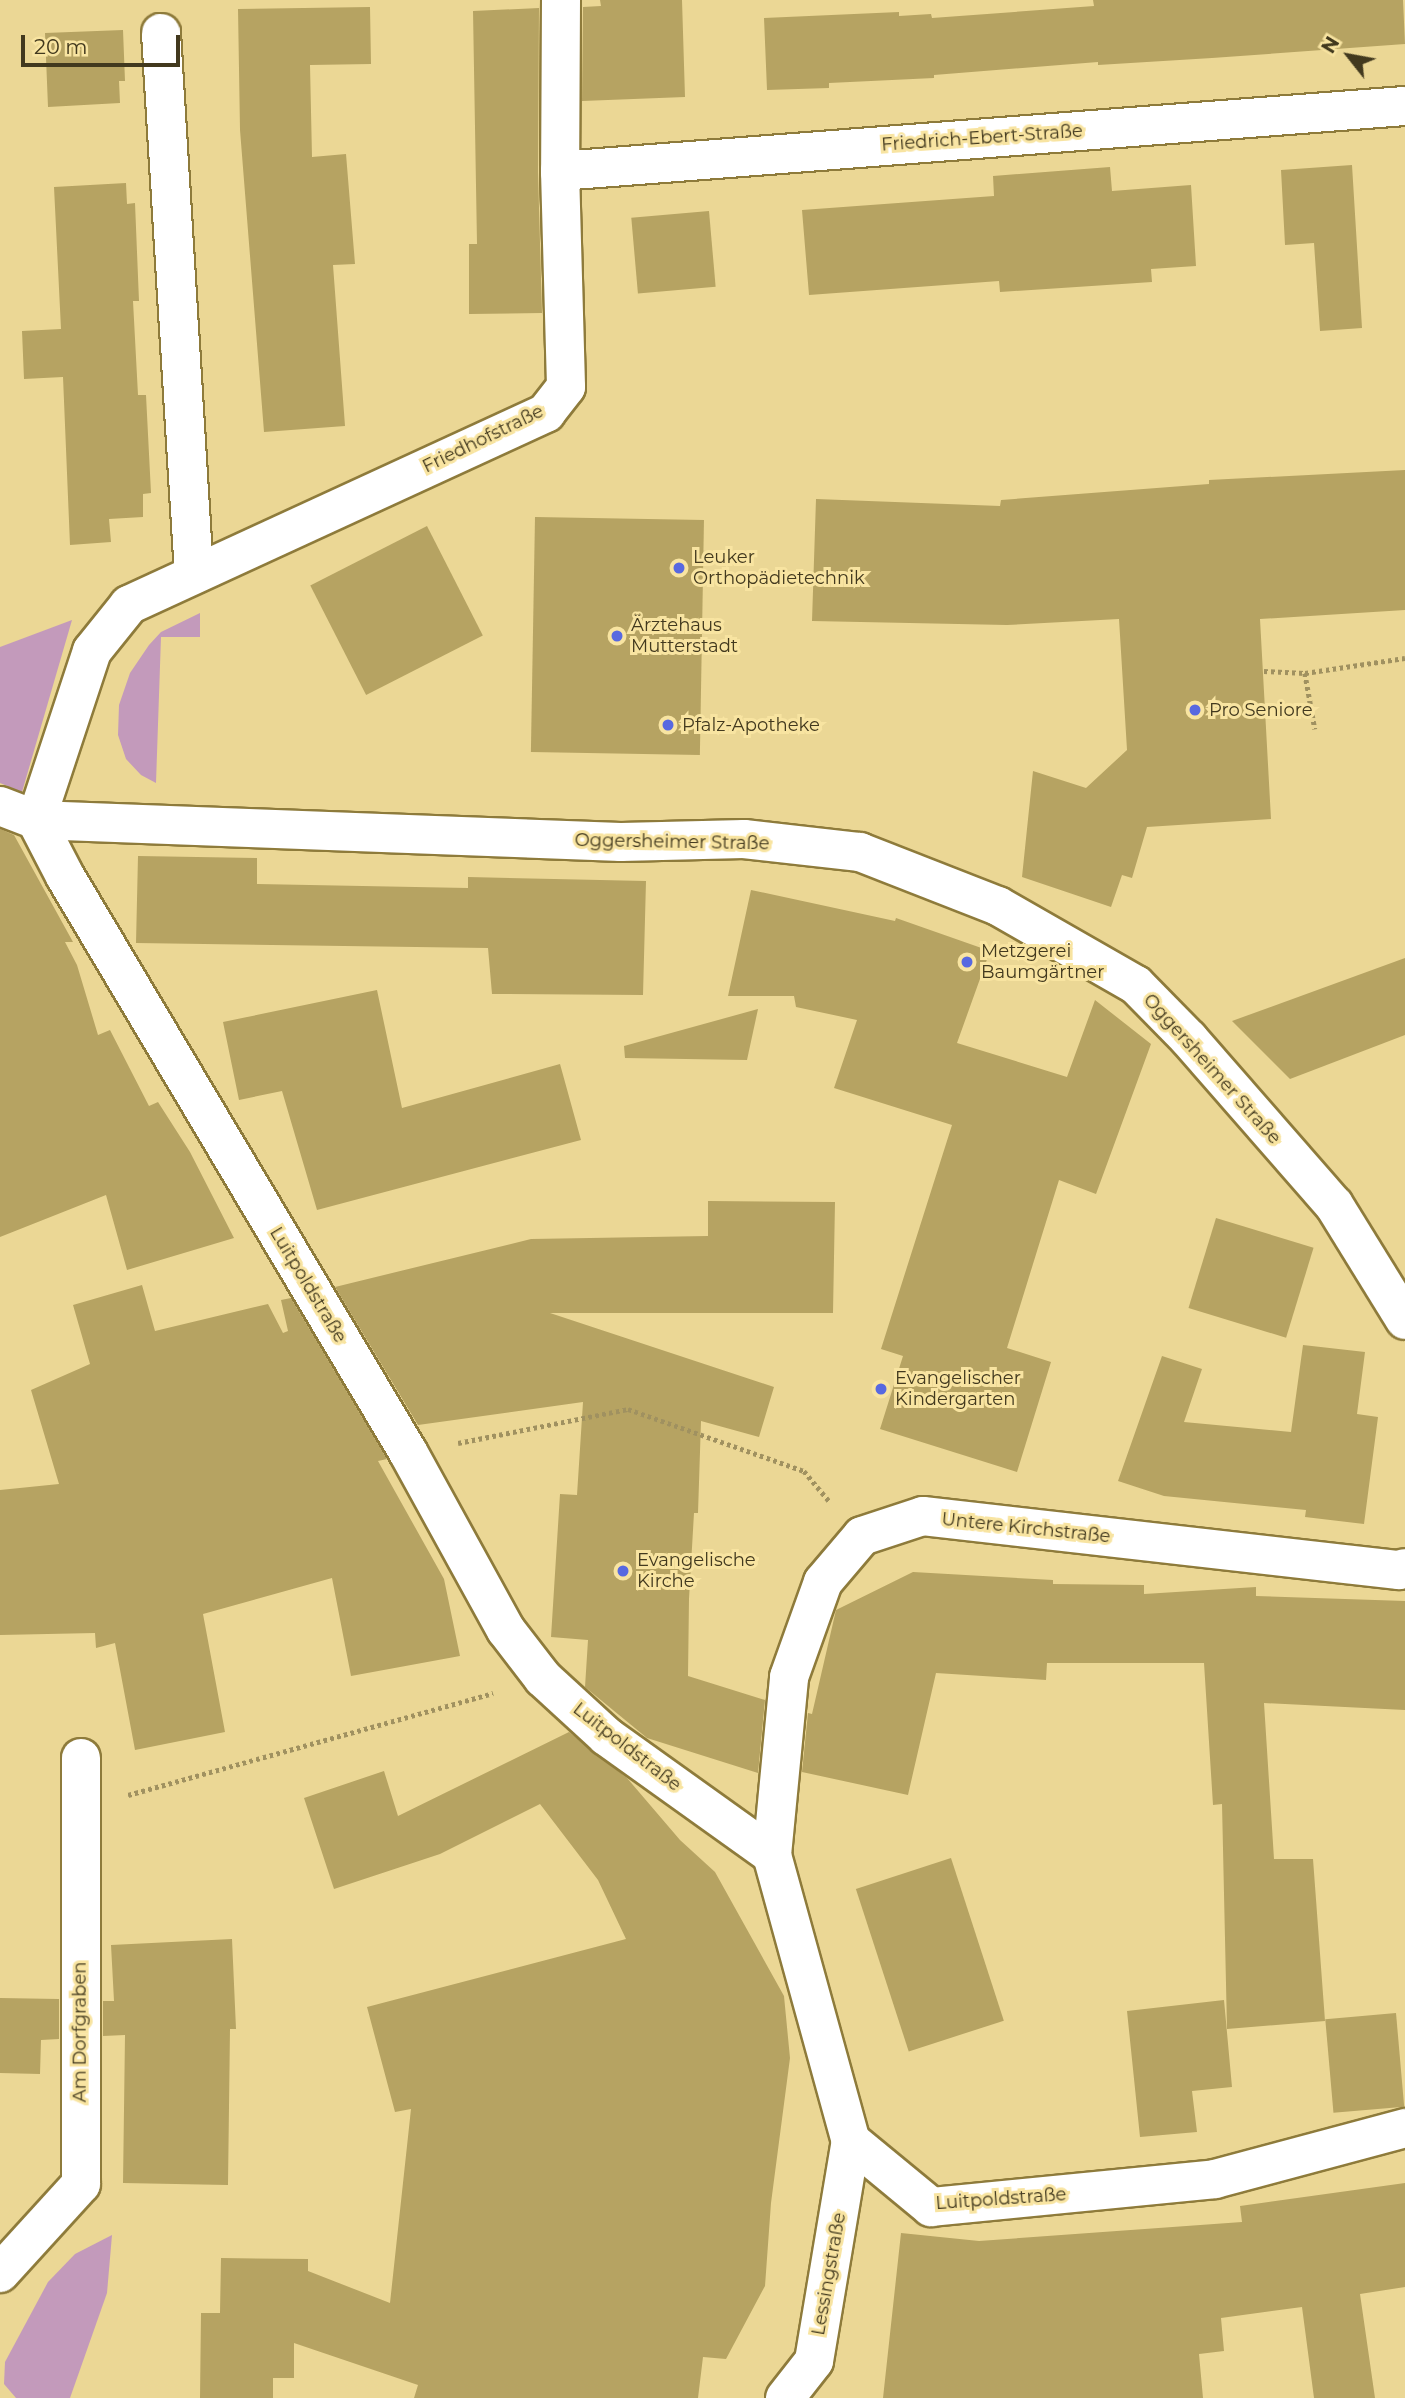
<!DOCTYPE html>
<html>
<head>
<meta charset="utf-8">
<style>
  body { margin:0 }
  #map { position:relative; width:1405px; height:2398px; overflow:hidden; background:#ebd795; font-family:Montserrat,sans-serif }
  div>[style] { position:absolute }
  .green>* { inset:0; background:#c39abb }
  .building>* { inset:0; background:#b6a362; transform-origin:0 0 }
  .path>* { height:4.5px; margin-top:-2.25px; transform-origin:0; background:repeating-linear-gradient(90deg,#a09160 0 3.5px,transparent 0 7px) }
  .roads { filter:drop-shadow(2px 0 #8e7b3b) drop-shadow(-2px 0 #8e7b3b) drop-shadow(0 2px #8e7b3b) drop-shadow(0 -2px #8e7b3b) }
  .minor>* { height:38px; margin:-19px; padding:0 19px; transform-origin:19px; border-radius:19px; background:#fff }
  .major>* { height:38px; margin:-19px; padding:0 19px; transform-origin:19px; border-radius:19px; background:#fff }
  .dots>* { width:19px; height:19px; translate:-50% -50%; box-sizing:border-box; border:4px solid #f8e4a1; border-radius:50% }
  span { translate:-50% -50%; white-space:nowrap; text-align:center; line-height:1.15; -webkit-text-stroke:6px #f8e4a1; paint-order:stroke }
  .street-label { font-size:18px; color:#42391e }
  .poi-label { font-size:18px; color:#42391e }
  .left { translate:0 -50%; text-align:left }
  .north { position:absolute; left:1314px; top:21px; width:70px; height:70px; -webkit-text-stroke:5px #f8e4a1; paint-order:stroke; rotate:301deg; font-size:19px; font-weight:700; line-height:28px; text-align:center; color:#42391e }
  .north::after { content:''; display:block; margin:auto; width:24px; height:32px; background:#42391e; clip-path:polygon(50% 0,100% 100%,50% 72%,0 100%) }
  .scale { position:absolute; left:21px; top:35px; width:159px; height:32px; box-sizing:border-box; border:4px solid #42391e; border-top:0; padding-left:9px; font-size:21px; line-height:24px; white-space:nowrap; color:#42391e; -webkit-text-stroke:5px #f8e4a1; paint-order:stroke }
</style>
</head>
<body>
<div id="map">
  <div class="green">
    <i style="clip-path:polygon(200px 613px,200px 637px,161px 637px,156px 783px,141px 775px,126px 759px,118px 735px,119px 705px,130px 673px,149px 645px,161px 632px)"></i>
    <i style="clip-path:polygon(72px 620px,22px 792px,0 783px,0 647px)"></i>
    <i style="clip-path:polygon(112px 2235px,107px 2293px,70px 2398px,16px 2398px,4px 2384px,5px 2362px,48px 2282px,75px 2254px)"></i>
  </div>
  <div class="building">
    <i style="clip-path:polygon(600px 0,682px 0,685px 97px,582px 101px,583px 7px,601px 6px)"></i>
    <i style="clip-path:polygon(1093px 0,1403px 0,1405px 44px,1212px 58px,1098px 65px,1098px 62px,934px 75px,934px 78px,829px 83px,829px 88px,767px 90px,764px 18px,899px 12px,899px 16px,931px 14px,932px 18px,1094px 6px)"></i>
    <i style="clip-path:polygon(370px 7px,371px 64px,310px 65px,312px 157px,346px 154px,355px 264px,333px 265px,345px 426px,264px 432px,240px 130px,238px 9px)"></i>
    <i style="clip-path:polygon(539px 8px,538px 172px,542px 313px,469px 314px,469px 244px,477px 244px,473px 11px)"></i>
    <i style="clip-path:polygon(123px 30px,125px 81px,119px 81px,120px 103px,48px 107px,45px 33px)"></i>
    <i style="clip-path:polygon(1352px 165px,1362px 328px,1320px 331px,1314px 243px,1285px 245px,1281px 170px)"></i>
    <i style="clip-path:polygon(1110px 167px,1112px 191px,1191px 185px,1196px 266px,1151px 269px,1152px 282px,1000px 292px,999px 281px,809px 295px,802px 210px,994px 196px,993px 176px)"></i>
    <i style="clip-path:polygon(126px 183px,127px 204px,135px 203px,139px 301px,133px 301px,138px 395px,146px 395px,151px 493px,143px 494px,143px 517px,109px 519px,111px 542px,70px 545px,63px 377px,24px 379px,22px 331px,61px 329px,54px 187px)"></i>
    <i style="left:709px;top:211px;width:76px;height:78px;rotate:85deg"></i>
    <i style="clip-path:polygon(1405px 470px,1405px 610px,1260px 619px,1271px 819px,1147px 827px,1132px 878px,1122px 875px,1111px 907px,1022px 877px,1033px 771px,1086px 788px,1127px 750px,1119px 619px,1007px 625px,812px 621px,816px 499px,1000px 506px,1001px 500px,1209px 484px,1209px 480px)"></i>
    <i style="left:535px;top:517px;width:169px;height:235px;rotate:1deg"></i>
    <i style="left:427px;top:526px;width:123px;height:131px;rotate:63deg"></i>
    <i style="clip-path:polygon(0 829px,14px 835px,73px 942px,65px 942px,77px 965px,98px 1035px,110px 1030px,149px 1106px,158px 1102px,190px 1152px,234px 1238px,127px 1270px,106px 1195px,0 1237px)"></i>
    <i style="clip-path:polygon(138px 856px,257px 858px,257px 884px,468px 888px,468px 877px,646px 881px,643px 995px,492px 994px,488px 948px,136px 943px)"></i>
    <i style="clip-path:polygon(751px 890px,895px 921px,896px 918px,990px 951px,957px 1043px,1067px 1077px,1095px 1000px,1151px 1044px,1096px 1194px,1059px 1180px,1007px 1348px,1051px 1362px,1017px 1472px,880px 1429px,903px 1356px,881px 1349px,952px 1125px,834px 1088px,857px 1020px,796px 1007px,794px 996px,728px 996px)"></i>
    <i style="clip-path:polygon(1405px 958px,1405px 1035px,1290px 1079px,1232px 1021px)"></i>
    <i style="clip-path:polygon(377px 990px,402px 1108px,560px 1064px,581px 1140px,317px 1210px,282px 1091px,239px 1100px,223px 1022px)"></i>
    <i style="clip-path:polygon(758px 1009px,747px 1060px,625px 1058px,624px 1046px)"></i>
    <i style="clip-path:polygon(708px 1201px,835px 1202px,833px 1313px,550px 1313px,774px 1387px,759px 1437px,701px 1421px,698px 1513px,694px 1513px,689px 1599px,688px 1676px,765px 1700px,758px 1773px,647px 1738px,585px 1687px,588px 1640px,551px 1637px,560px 1494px,577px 1495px,583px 1402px,418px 1425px,335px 1287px,531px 1239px,708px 1236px)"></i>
    <i style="left:1216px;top:1218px;width:102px;height:94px;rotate:17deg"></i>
    <i style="clip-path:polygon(142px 1285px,155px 1331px,268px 1304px,283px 1333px,288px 1331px,281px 1300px,291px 1298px,387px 1459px,378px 1461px,444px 1579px,460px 1656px,351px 1676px,332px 1578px,203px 1614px,225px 1732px,135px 1750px,115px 1643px,96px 1648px,95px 1633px,0 1635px,0 1490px,59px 1484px,31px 1390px,90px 1364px,73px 1305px)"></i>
    <i style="clip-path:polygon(1303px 1345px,1365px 1352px,1357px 1414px,1378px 1417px,1364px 1524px,1305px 1517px,1306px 1510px,1164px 1496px,1118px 1481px,1162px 1356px,1202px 1369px,1184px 1422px,1291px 1432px)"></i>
    <i style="clip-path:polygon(913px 1572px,1053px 1580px,1053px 1584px,1144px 1585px,1144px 1594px,1256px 1587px,1256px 1596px,1405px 1601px,1405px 1710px,1264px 1703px,1274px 1859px,1313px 1859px,1325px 2021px,1227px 2029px,1222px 1804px,1213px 1805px,1204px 1663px,1047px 1663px,1046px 1680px,936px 1673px,908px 1795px,802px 1772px,808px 1713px,812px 1714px,836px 1610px)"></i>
    <i style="clip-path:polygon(569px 1732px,627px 1778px,680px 1840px,715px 1872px,784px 1996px,790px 2058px,771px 2203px,765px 2286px,726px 2359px,703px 2357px,698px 2398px,414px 2398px,418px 2385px,294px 2343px,294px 2378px,273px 2378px,273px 2398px,200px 2398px,201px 2313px,220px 2313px,221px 2258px,308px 2259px,308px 2271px,390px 2303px,411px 2109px,395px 2112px,367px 2007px,626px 1939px,598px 1880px,540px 1804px,440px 1854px,334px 1889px,304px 1798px,384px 1771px,398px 1816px)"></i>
    <i style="left:951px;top:1858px;width:171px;height:100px;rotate:72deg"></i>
    <i style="clip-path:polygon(232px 1939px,236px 2029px,230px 2029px,228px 2185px,123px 2183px,125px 2035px,103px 2036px,103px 2001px,114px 2001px,111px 1945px)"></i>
    <i style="clip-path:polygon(0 1998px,59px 1999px,59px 2039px,41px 2040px,40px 2074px,0 2073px)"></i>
    <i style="clip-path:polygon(1224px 2000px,1232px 2087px,1192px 2091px,1197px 2132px,1140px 2137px,1127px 2011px)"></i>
    <i style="left:1396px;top:2013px;width:94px;height:71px;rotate:85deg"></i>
    <i style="clip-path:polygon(1405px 2183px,1405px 2287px,1360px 2294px,1375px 2398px,1314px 2398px,1302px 2307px,1221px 2318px,1224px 2351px,1199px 2354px,1203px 2398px,883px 2398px,901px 2233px,979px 2241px,1242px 2222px,1240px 2206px)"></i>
  </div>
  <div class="path">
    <i style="left:1264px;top:671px;width:41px;rotate:2.8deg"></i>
    <i style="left:1305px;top:673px;width:101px;rotate:-8.5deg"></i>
    <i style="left:1305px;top:673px;width:57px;rotate:79.9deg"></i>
    <i style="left:458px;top:1443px;width:173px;rotate:-11.3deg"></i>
    <i style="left:628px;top:1409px;width:187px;rotate:19.4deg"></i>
    <i style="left:804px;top:1471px;width:40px;rotate:50deg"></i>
    <i style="left:128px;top:1795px;width:379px;rotate:-15.6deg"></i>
  </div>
  <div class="roads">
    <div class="minor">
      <i style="left:561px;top:0;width:171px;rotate:90.3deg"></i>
      <i style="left:560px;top:171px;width:216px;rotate:88.4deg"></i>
      <i style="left:566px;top:387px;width:33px;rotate:128deg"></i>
      <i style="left:546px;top:413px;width:459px;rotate:155.3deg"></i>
      <i style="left:129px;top:605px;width:59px;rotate:128.8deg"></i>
      <i style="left:92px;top:651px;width:178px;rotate:108.3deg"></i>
      <i style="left:36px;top:820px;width:63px;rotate:62.6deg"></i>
      <i style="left:65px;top:876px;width:670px;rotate:59.23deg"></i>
      <i style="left:408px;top:1452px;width:203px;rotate:61.2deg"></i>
      <i style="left:506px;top:1630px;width:61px;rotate:52.4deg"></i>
      <i style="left:543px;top:1678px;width:86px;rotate:42.6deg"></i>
      <i style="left:606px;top:1736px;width:204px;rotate:35.6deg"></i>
      <i style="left:772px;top:1855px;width:297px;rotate:74.6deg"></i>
      <i style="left:851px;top:2141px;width:104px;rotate:39.5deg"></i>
      <i style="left:931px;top:2207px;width:285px;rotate:-5.6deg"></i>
      <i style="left:1215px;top:2179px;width:197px;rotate:-15deg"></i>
      <i style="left:161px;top:33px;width:542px;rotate:86.51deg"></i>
      <i style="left:560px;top:171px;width:847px;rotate:-4.4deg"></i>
      <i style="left:772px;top:1855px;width:179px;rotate:-84.5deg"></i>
      <i style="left:789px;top:1677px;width:101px;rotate:-70.3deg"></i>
      <i style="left:823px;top:1582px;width:60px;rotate:-49.7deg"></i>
      <i style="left:862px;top:1536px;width:64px;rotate:-18.2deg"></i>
      <i style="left:923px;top:1516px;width:479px;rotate:6.5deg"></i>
      <i style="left:1399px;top:1570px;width:6px;rotate:-18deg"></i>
      <i style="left:0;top:2273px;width:120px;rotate:-47.7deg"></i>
      <i style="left:81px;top:2184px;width:426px;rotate:-90deg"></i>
      <i style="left:785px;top:2398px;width:47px;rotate:-51.9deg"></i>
      <i style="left:814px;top:2361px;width:223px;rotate:-80.5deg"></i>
    </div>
    <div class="major">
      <i style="left:0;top:806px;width:39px;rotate:21deg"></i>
      <i style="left:36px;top:820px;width:585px;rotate:2.15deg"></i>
      <i style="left:621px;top:842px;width:123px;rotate:-1.4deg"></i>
      <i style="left:744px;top:839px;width:117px;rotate:6.4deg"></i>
      <i style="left:860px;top:852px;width:148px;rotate:21.4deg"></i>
      <i style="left:998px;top:906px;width:159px;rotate:29.8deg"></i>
      <i style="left:1136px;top:985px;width:76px;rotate:45.5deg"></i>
      <i style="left:1189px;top:1039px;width:220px;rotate:48.9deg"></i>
      <i style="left:1334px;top:1205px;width:135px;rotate:58.3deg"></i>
    </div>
  </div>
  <div class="dots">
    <i style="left:679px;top:568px;background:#5869e0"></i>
    <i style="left:617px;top:636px;background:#5869e0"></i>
    <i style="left:1195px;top:710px;background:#5869e0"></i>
    <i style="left:668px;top:725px;background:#5869e0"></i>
    <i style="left:967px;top:962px;background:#5869e0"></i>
    <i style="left:881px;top:1389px;background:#5869e0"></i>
    <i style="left:623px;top:1571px;background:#5869e0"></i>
  </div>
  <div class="street-label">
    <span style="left:982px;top:138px;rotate:-4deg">Friedrich-Ebert-Straße</span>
    <span style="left:483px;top:439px;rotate:-26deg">Friedhofstraße</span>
    <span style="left:672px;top:842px;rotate:1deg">Oggersheimer Straße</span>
    <span style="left:1212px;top:1069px;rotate:48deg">Oggersheimer Straße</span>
    <span style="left:308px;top:1285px;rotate:59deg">Luitpoldstraße</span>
    <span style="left:1026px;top:1528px;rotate:6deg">Untere Kirchstraße</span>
    <span style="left:627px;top:1747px;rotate:38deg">Luitpoldstraße</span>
    <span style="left:80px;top:2032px;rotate:-90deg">Am Dorfgraben</span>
    <span style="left:1001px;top:2199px;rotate:-4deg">Luitpoldstraße</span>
    <span style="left:829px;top:2274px;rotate:-80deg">Lessingstraße</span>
  </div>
  <div class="poi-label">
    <span class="left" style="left:693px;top:568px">Leuker<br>Orthopädietechnik</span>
    <span class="left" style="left:631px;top:636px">Ärztehaus<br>Mutterstadt</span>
    <span class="left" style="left:1209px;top:710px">Pro Seniore</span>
    <span class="left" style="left:682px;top:725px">Pfalz-Apotheke</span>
    <span class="left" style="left:981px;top:962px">Metzgerei<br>Baumgärtner</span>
    <span class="left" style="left:895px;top:1389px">Evangelischer<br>Kindergarten</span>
    <span class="left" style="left:637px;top:1571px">Evangelische<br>Kirche</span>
  </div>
  <div class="north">N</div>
  <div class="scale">20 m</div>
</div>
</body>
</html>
